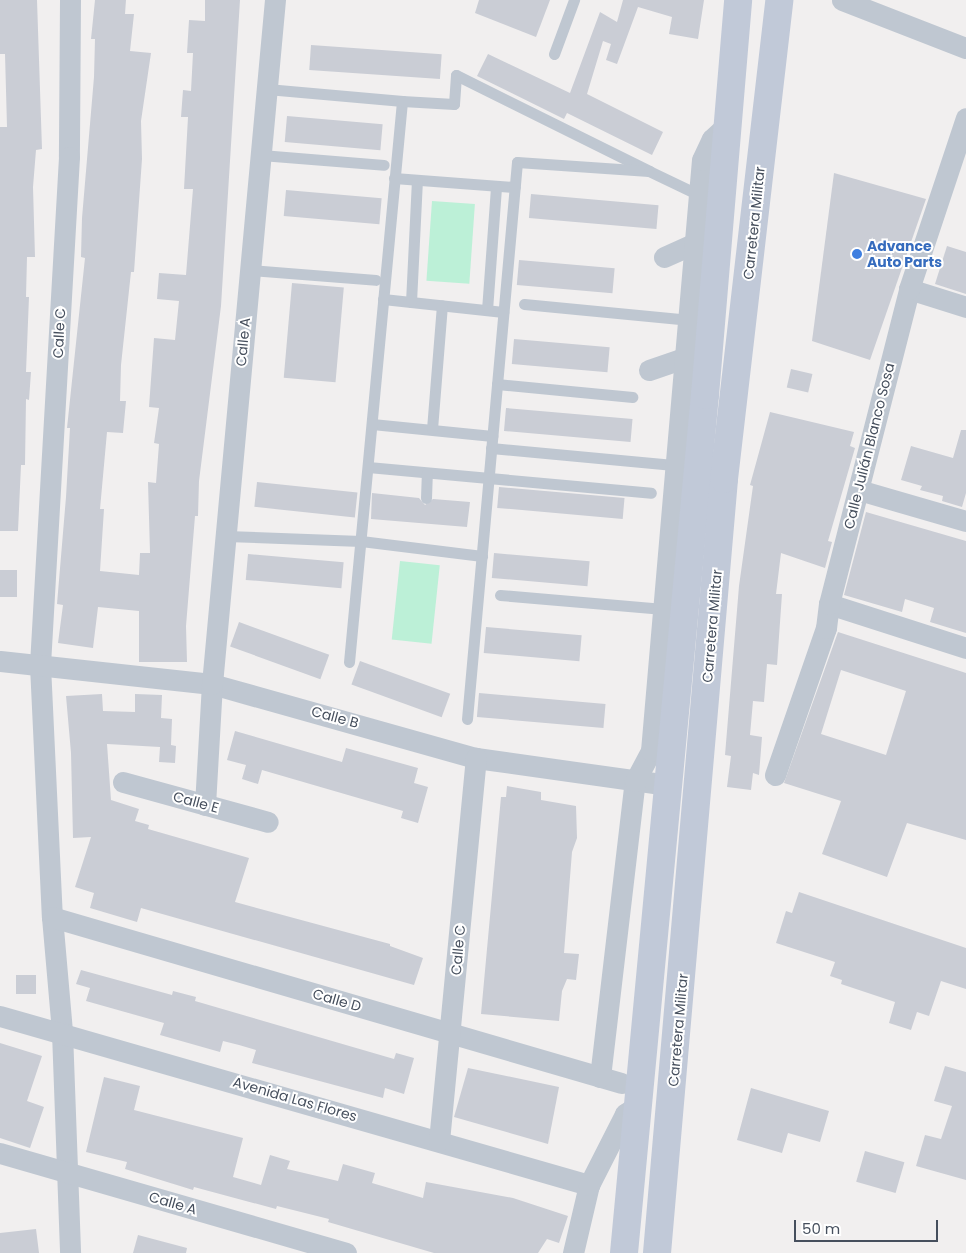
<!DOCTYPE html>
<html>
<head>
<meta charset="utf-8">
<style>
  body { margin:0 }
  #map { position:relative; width:966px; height:1253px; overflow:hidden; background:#f1efef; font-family:Poppins,sans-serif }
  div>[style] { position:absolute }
  .green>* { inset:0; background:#bcf0d7; transform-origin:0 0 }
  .building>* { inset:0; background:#cacdd5; transform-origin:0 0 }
  .lane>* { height:11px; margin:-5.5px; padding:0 5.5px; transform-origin:5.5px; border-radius:5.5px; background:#bfc7d1 }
  .street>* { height:21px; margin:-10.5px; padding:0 10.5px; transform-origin:10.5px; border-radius:10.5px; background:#bfc7d1 }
  .secondary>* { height:28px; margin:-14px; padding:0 14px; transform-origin:14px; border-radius:14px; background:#c1c9d8 }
  .dots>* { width:14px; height:14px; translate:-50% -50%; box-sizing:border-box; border:2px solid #fff; border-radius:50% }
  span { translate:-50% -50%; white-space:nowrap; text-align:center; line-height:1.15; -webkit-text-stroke:4px #fff; paint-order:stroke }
  .street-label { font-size:14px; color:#464f5d }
  .shop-label { font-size:14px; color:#366cbe; font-weight:700 }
  .left { translate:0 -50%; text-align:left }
  .scale { position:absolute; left:794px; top:1220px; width:144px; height:22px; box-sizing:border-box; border:2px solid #464f5d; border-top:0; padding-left:6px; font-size:15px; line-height:18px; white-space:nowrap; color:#464f5d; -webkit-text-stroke:4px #fff; paint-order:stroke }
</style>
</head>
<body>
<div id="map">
  <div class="green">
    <i style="left:432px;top:201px;width:43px;height:80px;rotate:4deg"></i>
    <i style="left:400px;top:561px;width:40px;height:79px;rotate:6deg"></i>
  </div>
  <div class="building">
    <i style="clip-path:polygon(0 0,37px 0,42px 149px,36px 150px,33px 187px,35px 257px,27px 257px,26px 297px,29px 297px,26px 372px,31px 372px,29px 400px,26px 399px,25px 465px,21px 465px,18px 531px,0 531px,0 127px,7px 127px,5px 54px,0 54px)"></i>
    <i style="clip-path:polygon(95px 0,126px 0,125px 14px,134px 14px,130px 51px,151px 53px,141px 121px,142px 159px,134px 272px,131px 272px,121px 365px,120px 401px,126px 401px,123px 433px,107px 432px,100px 509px,104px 509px,100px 571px,139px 575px,140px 553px,150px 553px,148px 482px,156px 483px,159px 444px,154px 443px,159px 408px,149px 407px,154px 338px,175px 340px,179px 301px,157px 299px,159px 273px,186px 275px,193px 189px,184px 189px,188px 117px,181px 117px,183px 90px,191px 91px,193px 53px,187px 53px,189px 20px,205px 21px,205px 0,240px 0,221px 306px,199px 481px,198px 516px,195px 516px,186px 626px,187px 662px,139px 662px,139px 611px,98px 607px,93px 648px,58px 643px,63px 605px,57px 604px,66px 497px,70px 428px,67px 428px,85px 258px,81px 257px,82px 218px,94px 77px,95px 39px,91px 39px)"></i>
    <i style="clip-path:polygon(479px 0,550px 0,536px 37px,475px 13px)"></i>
    <i style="clip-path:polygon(623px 0,704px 0,698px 39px,669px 34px,672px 17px,638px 7px,617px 64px,606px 60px,611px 44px,603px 41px,587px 94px,663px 132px,652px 155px,567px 113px,564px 119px,477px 76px,488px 54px,570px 93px,600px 12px,617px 22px)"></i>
    <i style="left:311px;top:45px;width:131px;height:25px;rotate:4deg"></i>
    <i style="left:287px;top:116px;width:96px;height:26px;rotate:5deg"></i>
    <i style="clip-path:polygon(834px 173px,926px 199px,870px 360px,812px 341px)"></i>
    <i style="left:286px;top:190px;width:96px;height:26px;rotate:5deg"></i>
    <i style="left:531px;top:194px;width:128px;height:24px;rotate:5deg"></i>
    <i style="clip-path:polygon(947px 246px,966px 252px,966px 294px,935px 284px)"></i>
    <i style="left:519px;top:260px;width:96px;height:25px;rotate:5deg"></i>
    <i style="left:292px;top:283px;width:52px;height:95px;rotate:5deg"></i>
    <i style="left:514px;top:339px;width:96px;height:25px;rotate:5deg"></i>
    <i style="left:791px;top:369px;width:22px;height:19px;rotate:13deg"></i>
    <i style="left:506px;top:408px;width:127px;height:23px;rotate:5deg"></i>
    <i style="clip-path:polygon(770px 412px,854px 432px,850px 446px,855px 448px,828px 541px,832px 542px,825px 568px,781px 553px,776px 594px,782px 594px,777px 665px,767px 664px,764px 702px,753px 701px,750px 735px,762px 737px,759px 775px,753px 773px,751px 790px,727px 787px,731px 756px,725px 755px,739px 586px,753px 486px,750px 485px)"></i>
    <i style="clip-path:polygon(961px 430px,966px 430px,966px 493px,962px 507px,942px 501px,943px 496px,920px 490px,922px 486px,901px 480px,911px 446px,953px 458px)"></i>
    <i style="left:257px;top:482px;width:101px;height:25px;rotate:6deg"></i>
    <i style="left:499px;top:487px;width:126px;height:21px;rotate:5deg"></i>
    <i style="clip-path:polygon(372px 493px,419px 498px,425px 505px,433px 499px,470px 502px,467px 527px,371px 519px)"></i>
    <i style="clip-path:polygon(866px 512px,966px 541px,966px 633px,930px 622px,934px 608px,905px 599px,902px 612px,844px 595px)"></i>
    <i style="left:494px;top:553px;width:96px;height:25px;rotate:5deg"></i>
    <i style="left:248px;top:554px;width:96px;height:26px;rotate:5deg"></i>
    <i style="left:0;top:570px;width:17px;height:27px"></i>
    <i style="left:239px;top:622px;width:96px;height:26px;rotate:20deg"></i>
    <i style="left:486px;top:627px;width:96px;height:26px;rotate:5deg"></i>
    <i style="clip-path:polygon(evenodd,838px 632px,966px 673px,966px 840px,907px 823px,887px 877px,822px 854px,841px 801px,784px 783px,838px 632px,841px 670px,906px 691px,886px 755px,821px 734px,841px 670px)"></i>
    <i style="left:360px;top:661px;width:96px;height:25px;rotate:20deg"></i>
    <i style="left:479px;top:693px;width:127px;height:24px;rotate:5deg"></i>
    <i style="clip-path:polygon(102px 694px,103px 711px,135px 712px,135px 694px,162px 695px,161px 718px,172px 719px,171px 745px,176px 746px,175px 763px,159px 762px,160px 747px,107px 744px,111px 800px,139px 809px,135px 821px,149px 825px,148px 829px,249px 858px,235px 902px,390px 944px,390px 946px,423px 958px,414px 985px,141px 908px,137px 922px,90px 908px,94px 893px,75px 887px,91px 837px,73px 838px,71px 753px,66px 696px)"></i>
    <i style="clip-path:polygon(235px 731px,342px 762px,346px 748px,418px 768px,414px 783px,428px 787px,418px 823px,401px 818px,403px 811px,262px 770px,258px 784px,242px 779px,246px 765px,227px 760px)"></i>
    <i style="clip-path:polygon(507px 786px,541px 792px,541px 800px,576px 806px,577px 838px,572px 852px,564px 953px,579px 954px,576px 980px,567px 979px,562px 991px,559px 1021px,481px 1014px,501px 797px,506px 797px)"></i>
    <i style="clip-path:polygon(799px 892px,966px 948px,966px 989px,941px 981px,929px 1016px,917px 1012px,911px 1030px,889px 1023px,895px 1002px,841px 984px,842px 980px,830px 976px,835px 962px,776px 943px,786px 911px,792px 913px)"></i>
    <i style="clip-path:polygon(81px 970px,172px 995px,173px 991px,196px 997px,195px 1001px,394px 1059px,396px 1053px,414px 1058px,404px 1094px,385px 1088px,383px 1098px,252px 1063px,256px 1050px,239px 1045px,223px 1041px,220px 1052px,160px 1035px,164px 1023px,86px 1001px,90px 988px,76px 984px)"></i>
    <i style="left:16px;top:975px;width:20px;height:19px"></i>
    <i style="clip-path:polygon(0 1043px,42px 1056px,27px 1101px,44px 1107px,30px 1148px,0 1138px)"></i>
    <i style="clip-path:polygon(945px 1066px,966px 1072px,966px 1180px,916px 1166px,925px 1135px,941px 1139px,952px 1106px,934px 1101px)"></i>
    <i style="clip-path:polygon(468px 1068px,559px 1087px,548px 1144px,454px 1117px)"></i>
    <i style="clip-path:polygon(104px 1077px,140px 1086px,134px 1110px,243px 1138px,233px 1177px,261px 1185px,270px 1155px,290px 1161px,287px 1169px,338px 1181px,343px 1164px,375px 1173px,372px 1183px,423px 1198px,426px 1182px,513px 1198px,568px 1216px,559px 1243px,547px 1239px,538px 1253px,434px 1253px,328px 1222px,329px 1219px,277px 1206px,276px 1209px,194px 1187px,193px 1190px,125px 1169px,127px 1162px,86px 1152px)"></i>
    <i style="clip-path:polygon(751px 1088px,829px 1111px,820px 1142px,788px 1133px,782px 1153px,737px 1140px)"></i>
    <i style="left:865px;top:1151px;width:41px;height:32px;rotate:16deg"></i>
    <i style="clip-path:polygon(36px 1229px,39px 1253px,0 1253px,0 1233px)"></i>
    <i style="clip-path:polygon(138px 1235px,187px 1248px,186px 1253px,133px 1253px)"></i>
  </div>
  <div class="lane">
    <i style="left:554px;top:54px;width:58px;rotate:-69.7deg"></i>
    <i style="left:267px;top:89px;width:136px;rotate:5.1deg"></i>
    <i style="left:261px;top:155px;width:123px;rotate:4.6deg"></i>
    <i style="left:394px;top:178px;width:121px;rotate:4.3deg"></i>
    <i style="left:250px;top:270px;width:126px;rotate:4.5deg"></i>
    <i style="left:383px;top:299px;width:121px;rotate:6.2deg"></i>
    <i style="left:411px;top:302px;width:122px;rotate:-87.2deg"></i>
    <i style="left:524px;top:304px;width:167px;rotate:5.5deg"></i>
    <i style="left:487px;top:310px;width:124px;rotate:-85.8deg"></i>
    <i style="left:497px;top:384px;width:136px;rotate:5.5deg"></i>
    <i style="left:372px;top:424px;width:121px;rotate:5.7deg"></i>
    <i style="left:432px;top:429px;width:124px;rotate:-85.4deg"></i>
    <i style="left:491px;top:448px;width:186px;rotate:5.3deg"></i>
    <i style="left:368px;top:467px;width:284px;rotate:5.2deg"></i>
    <i style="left:426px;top:498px;width:25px;rotate:-88deg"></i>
    <i style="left:226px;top:536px;width:135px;rotate:2.1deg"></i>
    <i style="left:361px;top:541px;width:122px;rotate:7.1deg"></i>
    <i style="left:500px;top:595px;width:164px;rotate:4.9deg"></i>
    <i style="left:349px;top:662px;width:563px;rotate:-84.6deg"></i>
    <i style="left:402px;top:101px;width:52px;rotate:3.3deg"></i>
    <i style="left:454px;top:104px;width:29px;rotate:-86deg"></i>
    <i style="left:456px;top:75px;width:216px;rotate:26.4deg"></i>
    <i style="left:467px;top:719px;width:559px;rotate:-84.87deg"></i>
    <i style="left:517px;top:162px;width:132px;rotate:3.9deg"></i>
    <i style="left:649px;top:171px;width:55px;rotate:25.6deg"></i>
  </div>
  <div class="street">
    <i style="left:70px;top:0;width:157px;rotate:90.4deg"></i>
    <i style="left:69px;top:157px;width:509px;rotate:93.27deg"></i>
    <i style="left:40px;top:665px;width:252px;rotate:87.3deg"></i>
    <i style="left:52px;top:917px;width:115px;rotate:85deg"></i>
    <i style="left:62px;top:1032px;width:221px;rotate:87.9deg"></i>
    <i style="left:842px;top:0;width:133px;rotate:21.2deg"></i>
    <i style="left:664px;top:257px;width:34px;rotate:-24deg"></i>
    <i style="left:909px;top:289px;width:60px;rotate:17.5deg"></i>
    <i style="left:649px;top:370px;width:40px;rotate:-18.9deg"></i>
    <i style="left:859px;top:490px;width:111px;rotate:16.2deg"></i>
    <i style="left:829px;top:604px;width:144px;rotate:17.8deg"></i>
    <i style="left:0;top:661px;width:213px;rotate:6.2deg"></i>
    <i style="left:212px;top:684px;width:274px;rotate:15.7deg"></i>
    <i style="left:476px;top:758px;width:194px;rotate:8deg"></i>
    <i style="left:775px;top:775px;width:156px;rotate:-70.9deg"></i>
    <i style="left:826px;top:628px;width:24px;rotate:-83deg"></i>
    <i style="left:829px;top:604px;width:325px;rotate:-75.7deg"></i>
    <i style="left:909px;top:289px;width:180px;rotate:-71.6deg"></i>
    <i style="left:123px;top:782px;width:150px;rotate:15.4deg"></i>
    <i style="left:205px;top:805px;width:121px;rotate:-86.7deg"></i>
    <i style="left:212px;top:684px;width:687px;rotate:-84.74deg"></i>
    <i style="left:52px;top:917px;width:593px;rotate:16.26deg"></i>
    <i style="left:0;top:1016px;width:613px;rotate:16.01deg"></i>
    <i style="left:600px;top:1077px;width:298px;rotate:-83.3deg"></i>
    <i style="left:635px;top:781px;width:34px;rotate:-62deg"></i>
    <i style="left:651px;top:751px;width:593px;rotate:-85.07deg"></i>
    <i style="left:702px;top:160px;width:23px;rotate:-65deg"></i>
    <i style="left:712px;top:139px;width:21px;rotate:-43deg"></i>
    <i style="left:439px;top:1141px;width:385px;rotate:-84.5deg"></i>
    <i style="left:0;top:1153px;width:360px;rotate:16.1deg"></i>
    <i style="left:573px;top:1253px;width:70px;rotate:-76.8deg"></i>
    <i style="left:589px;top:1185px;width:80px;rotate:-63.1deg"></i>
    <i style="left:625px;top:1114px;width:18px;rotate:-34deg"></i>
  </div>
  <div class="secondary">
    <i style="left:624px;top:1253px;width:862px;rotate:-84.61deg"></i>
    <i style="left:705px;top:395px;width:396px;rotate:-85.2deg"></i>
    <i style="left:657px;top:1253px;width:777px;rotate:-85.05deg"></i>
    <i style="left:724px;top:479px;width:482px;rotate:-83.4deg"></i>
  </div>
  <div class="dots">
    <i style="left:857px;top:254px;background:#3f7fe0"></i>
  </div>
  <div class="street-label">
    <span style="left:754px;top:223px;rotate:-84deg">Carretera Militar</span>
    <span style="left:59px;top:333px;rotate:-87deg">Calle C</span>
    <span style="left:243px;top:342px;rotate:-85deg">Calle A</span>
    <span style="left:869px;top:446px;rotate:-76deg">Calle Julián Blanco Sosa</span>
    <span style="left:712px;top:626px;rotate:-85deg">Carretera Militar</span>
    <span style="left:335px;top:717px;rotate:15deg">Calle B</span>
    <span style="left:196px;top:802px;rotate:15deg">Calle E</span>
    <span style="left:458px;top:950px;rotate:-85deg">Calle C</span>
    <span style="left:337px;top:1000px;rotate:16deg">Calle D</span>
    <span style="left:678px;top:1030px;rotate:-85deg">Carretera Militar</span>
    <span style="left:295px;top:1099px;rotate:16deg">Avenida Las Flores</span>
    <span style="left:173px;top:1203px;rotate:16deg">Calle A</span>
  </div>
  <div class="shop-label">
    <span class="left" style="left:867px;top:254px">Advance<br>Auto Parts</span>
  </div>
  <div class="scale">50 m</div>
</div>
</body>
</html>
